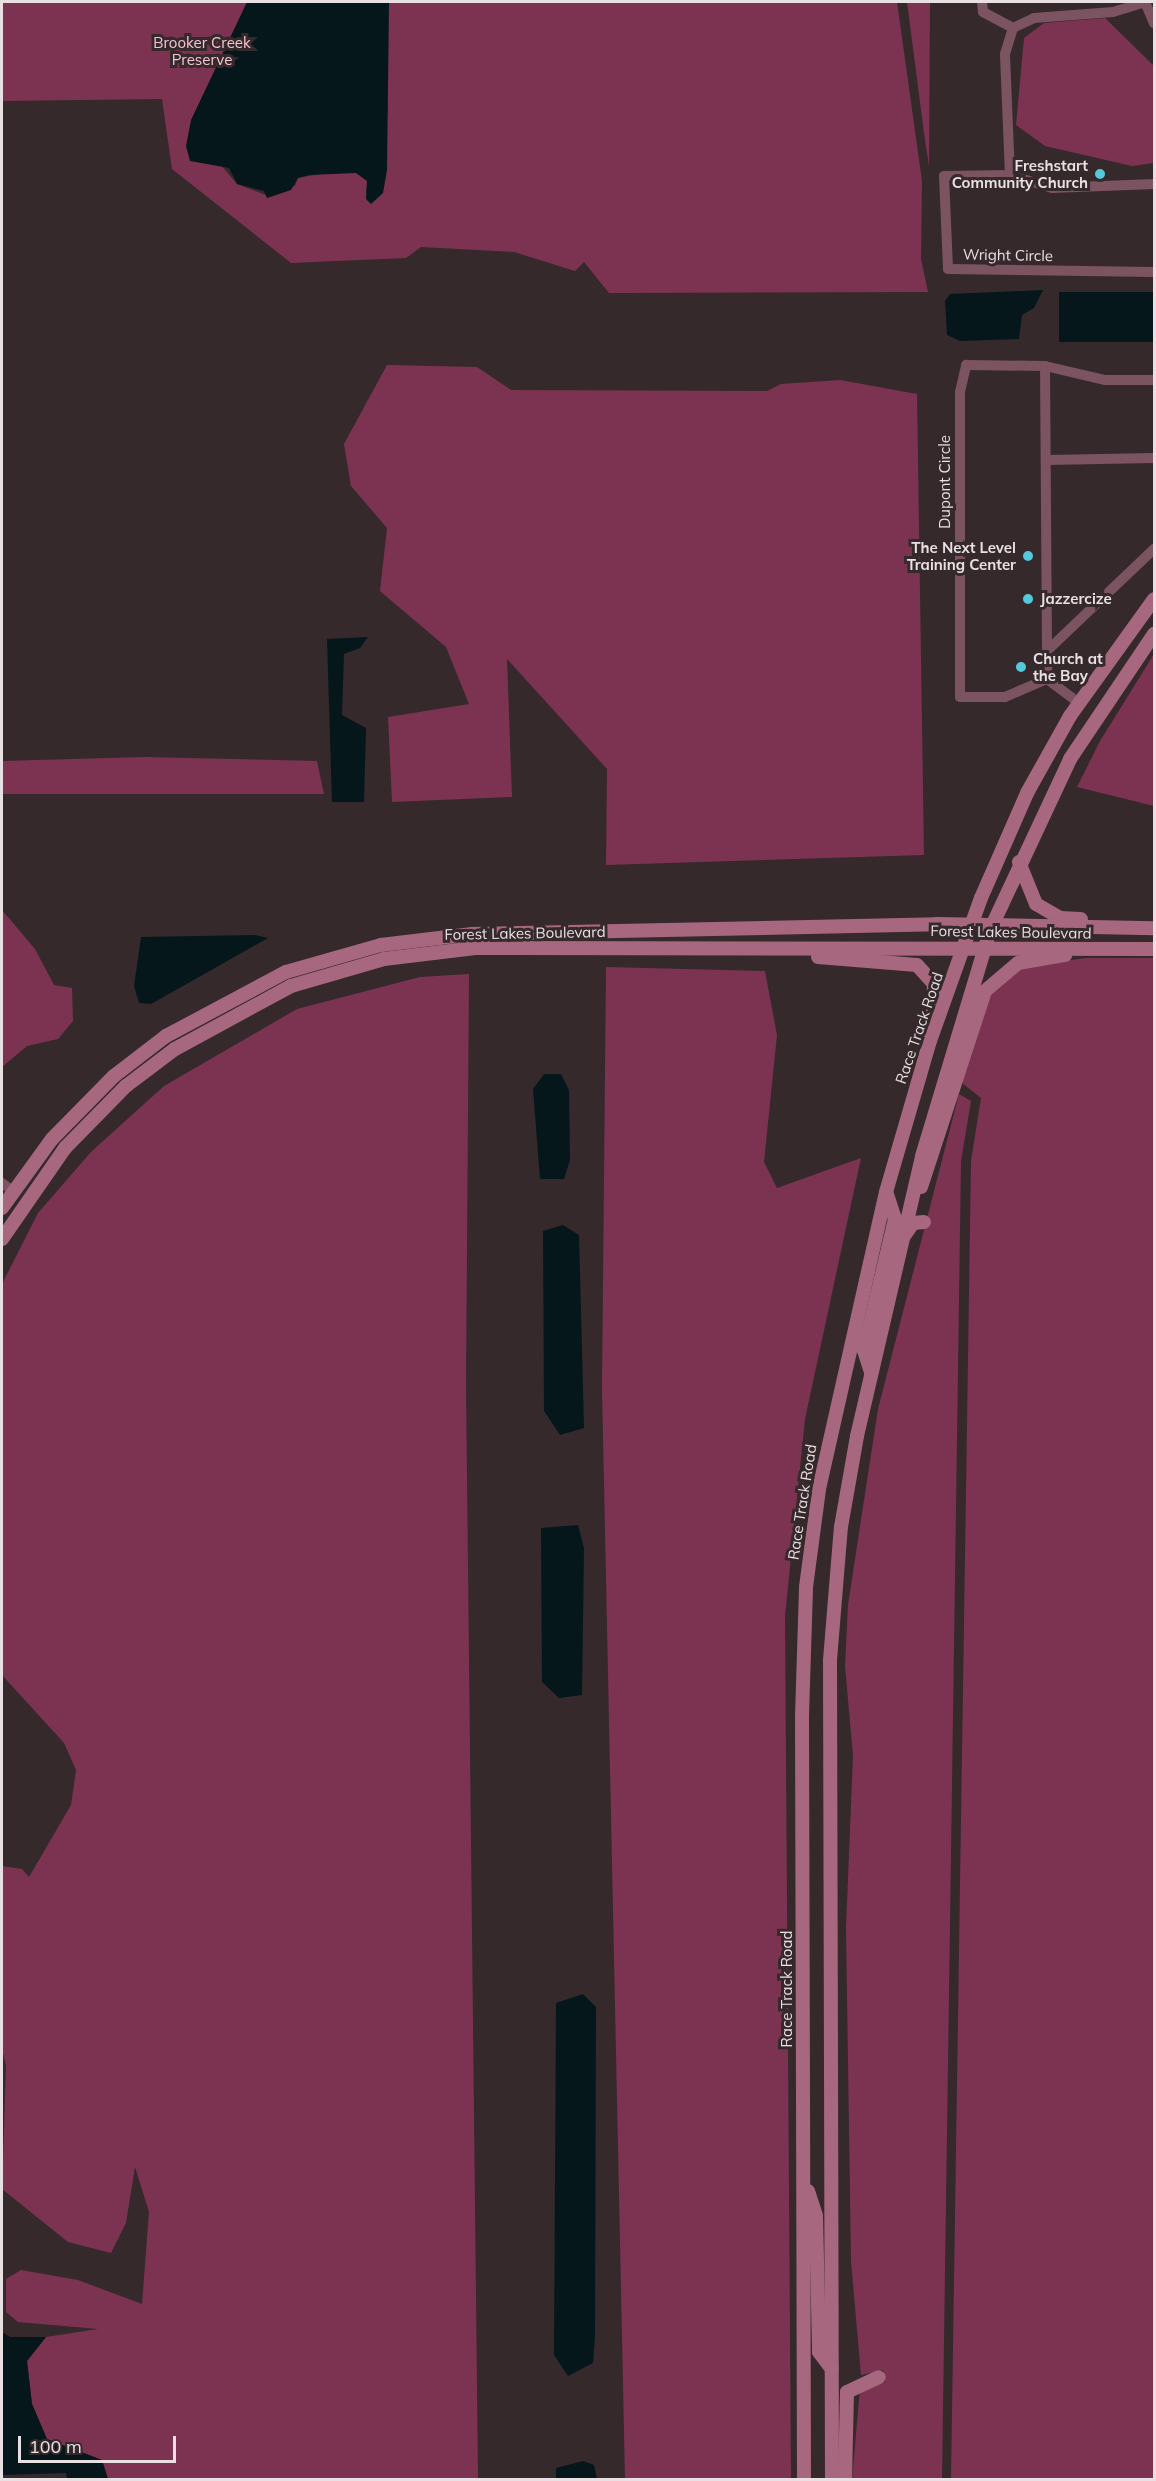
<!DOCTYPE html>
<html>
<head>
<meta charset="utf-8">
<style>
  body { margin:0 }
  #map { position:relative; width:1156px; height:2481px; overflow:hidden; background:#35292c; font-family:Mulish,sans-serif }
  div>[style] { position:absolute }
  .green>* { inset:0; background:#7c3351 }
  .water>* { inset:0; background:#05171a; transform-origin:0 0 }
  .minor>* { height:10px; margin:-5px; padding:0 5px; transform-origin:5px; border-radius:5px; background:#7c5361 }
  .secondary>* { height:14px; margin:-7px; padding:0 7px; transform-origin:7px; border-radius:7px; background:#a7677e }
  .dots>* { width:16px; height:16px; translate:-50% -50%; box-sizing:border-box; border:3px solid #35292c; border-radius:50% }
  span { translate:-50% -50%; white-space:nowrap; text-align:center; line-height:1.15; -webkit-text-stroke:6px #35292c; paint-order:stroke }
  .park-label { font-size:15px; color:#f7c3d4 }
  .poi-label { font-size:15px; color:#e9e0e3; font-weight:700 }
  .right { translate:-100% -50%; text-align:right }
  .left { translate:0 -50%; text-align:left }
  .street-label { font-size:15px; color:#e9e0e3 }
  .frame { position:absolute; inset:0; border:3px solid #e9e0e3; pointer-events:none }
  .scale { position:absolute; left:18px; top:2436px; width:158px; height:27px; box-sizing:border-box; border:3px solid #e9e0e3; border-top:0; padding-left:8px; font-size:18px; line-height:21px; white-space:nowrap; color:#e9e0e3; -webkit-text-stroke:4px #35292c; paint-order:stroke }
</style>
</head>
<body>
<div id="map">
  <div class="green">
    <i style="clip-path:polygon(evenodd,2px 2px,897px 2px,922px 181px,921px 259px,928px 292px,609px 293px,584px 262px,575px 271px,514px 252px,421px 247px,406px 258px,291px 263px,172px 169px,162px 99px,2px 101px,2px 2px,388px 101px,383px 193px,366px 192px,368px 181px,356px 173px,325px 173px,298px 178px,295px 186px,266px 195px,237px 184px,221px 165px,388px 101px)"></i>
    <i style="clip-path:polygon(907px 2px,930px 2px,929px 166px,924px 133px)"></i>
    <i style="clip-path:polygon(1105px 18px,1154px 66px,1154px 163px,1132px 166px,1045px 146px,1016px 125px,1024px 38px,1044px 23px)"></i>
    <i style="clip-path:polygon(387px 365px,477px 367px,511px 390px,767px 391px,781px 384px,840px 380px,917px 394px,924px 855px,606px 865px,607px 769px,507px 659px,512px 797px,392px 802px,388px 717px,469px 704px,446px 647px,380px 591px,387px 528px,351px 486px,344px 444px)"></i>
    <i style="clip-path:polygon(1154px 654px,1154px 806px,1077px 787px,1100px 741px)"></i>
    <i style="clip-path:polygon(144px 757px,317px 761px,324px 794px,2px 794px,2px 761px)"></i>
    <i style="clip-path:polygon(2px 910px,35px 949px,54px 985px,72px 988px,73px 1021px,58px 1039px,27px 1046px,2px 1067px)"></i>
    <i style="clip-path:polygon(1085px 958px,1154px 958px,1154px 2479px,951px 2480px,971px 1161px,981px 1098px,962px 1083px,987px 999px,1000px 981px,1026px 967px)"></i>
    <i style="clip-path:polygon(606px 967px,765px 971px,777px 1035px,764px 1162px,777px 1188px,861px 1158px,805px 1419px,785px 1616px,791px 2479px,625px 2479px,602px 1389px)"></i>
    <i style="clip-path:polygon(469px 974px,466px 1385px,478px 2479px,108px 2479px,102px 2460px,47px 2439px,32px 2404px,27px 2361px,46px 2337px,98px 2329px,18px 2322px,6px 2312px,6px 2279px,21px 2270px,78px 2280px,142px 2304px,149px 2212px,135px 2167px,126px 2223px,111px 2253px,68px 2242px,2px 2189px,6px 2066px,2px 2049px,2px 1866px,22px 1869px,29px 1877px,71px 1805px,76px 1770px,64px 1743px,2px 1675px,2px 1284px,38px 1213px,91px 1152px,164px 1086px,297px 1009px,420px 977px)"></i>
    <i style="clip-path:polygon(959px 1094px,971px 1101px,961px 1161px,942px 2479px,852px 2480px,860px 2388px,885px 2382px,883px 2370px,861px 2375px,851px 2261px,846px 1928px,853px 1756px,845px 1666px,848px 1605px,878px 1409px)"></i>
  </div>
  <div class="water">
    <i style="clip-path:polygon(247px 2px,389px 2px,387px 170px,383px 193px,371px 204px,366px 199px,367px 181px,356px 173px,309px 175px,298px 178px,291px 190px,267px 198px,264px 191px,237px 184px,229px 168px,190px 161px,186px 146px,191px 120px)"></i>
    <i style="clip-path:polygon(1043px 290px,1034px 308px,1022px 315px,1019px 339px,960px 341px,947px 335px,945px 301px,950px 294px)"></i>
    <i style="left:1154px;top:292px;width:50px;height:95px;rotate:90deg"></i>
    <i style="clip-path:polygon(368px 637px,360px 648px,344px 654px,342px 715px,366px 728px,364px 802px,332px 802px,327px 639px)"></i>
    <i style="clip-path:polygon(255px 935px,268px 938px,151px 1004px,139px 1003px,134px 986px,141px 937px)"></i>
    <i style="clip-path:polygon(544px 1074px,561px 1074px,569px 1090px,570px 1160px,564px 1179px,540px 1179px,533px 1089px)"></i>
    <i style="clip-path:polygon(563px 1225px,579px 1235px,584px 1428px,560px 1435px,544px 1411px,543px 1231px)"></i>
    <i style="clip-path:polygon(578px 1525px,584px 1548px,582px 1695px,559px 1698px,542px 1682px,541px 1528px)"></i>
    <i style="clip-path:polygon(583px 1994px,596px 2007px,595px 2336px,593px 2363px,568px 2376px,554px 2355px,556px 2003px)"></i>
    <i style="clip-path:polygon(2px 2332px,10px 2337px,46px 2337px,27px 2361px,32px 2404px,47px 2439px,102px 2460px,108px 2479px,67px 2479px,66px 2473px,2px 2475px)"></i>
    <i style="clip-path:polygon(583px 2461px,594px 2465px,597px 2479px,556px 2479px,556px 2468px)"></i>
  </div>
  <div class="minor">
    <i style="left:982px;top:2px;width:10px;rotate:84deg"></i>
    <i style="left:983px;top:12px;width:34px;rotate:28deg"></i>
    <i style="left:1145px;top:2px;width:23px;rotate:67deg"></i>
    <i style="left:1010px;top:175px;width:121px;rotate:-92.4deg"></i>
    <i style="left:1005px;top:54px;width:27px;rotate:-73deg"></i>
    <i style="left:1013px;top:28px;width:23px;rotate:-25deg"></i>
    <i style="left:1034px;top:18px;width:79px;rotate:-4.3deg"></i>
    <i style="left:1113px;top:12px;width:34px;rotate:-17deg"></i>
    <i style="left:1154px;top:184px;width:102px;rotate:177.8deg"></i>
    <i style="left:1052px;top:188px;width:44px;rotate:-162.8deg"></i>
    <i style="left:1010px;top:175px;width:66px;rotate:179.1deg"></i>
    <i style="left:944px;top:176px;width:93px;rotate:87.5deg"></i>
    <i style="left:948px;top:269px;width:206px;rotate:0.8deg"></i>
    <i style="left:1045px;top:366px;width:313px;rotate:89.6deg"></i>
    <i style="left:1047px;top:460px;width:107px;rotate:-1.1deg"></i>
    <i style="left:1050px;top:648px;width:144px;rotate:-43.6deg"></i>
    <i style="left:1079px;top:703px;width:40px;rotate:-143deg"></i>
    <i style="left:1047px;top:679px;width:46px;rotate:156.8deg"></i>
    <i style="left:1005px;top:697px;width:45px;rotate:180deg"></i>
    <i style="left:960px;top:697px;width:305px;rotate:-90deg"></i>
    <i style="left:960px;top:392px;width:28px;rotate:-77deg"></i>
    <i style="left:966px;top:365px;width:79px;rotate:0.7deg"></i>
    <i style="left:1045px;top:366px;width:62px;rotate:13.1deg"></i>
    <i style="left:1105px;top:380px;width:49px"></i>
    <i style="left:2px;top:1183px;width:14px;rotate:36deg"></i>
  </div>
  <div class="secondary">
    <i style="left:1019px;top:862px;width:45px;rotate:68deg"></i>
    <i style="left:1036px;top:904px;width:28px;rotate:30deg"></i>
    <i style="left:1060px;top:918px;width:21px;rotate:3deg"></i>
    <i style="left:818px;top:957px;width:99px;rotate:4.6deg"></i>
    <i style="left:917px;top:965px;width:25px;rotate:48deg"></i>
    <i style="left:934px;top:984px;width:32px;rotate:92deg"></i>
    <i style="left:921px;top:1187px;width:206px;rotate:-71.9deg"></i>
    <i style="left:985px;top:991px;width:43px;rotate:-40.3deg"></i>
    <i style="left:1018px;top:963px;width:48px;rotate:-9.7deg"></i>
    <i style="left:2px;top:1208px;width:85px;rotate:-54.1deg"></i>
    <i style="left:52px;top:1139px;width:88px;rotate:-45.5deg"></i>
    <i style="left:114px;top:1076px;width:66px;rotate:-37.6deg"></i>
    <i style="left:166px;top:1036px;width:136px;rotate:-28.1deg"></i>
    <i style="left:286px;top:972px;width:99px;rotate:-15.9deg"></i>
    <i style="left:381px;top:945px;width:92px;rotate:-6.9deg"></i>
    <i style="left:472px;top:934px;width:465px;rotate:-1.2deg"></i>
    <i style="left:937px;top:924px;width:217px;rotate:1.1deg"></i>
    <i style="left:904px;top:1236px;width:16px;rotate:-55deg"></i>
    <i style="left:913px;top:1223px;width:11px;rotate:-5deg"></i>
    <i style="left:2px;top:1239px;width:111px;rotate:-55.3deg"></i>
    <i style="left:65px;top:1148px;width:87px;rotate:-45.5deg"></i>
    <i style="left:126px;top:1086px;width:61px;rotate:-37.1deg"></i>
    <i style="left:175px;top:1049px;width:132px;rotate:-28.5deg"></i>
    <i style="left:291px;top:986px;width:97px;rotate:-16.2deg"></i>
    <i style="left:384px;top:959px;width:92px;rotate:-6.9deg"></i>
    <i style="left:475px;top:948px;width:679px;rotate:0.08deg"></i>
    <i style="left:871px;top:1372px;width:23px;rotate:-108deg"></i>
    <i style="left:864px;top:1350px;width:135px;rotate:-76.7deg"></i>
    <i style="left:895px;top:1219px;width:28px;rotate:-108deg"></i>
    <i style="left:808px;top:2191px;width:26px;rotate:72deg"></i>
    <i style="left:816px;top:2216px;width:136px;rotate:88.7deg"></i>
    <i style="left:819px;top:2352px;width:21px;rotate:53deg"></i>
    <i style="left:804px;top:2480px;width:764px;rotate:-90.15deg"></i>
    <i style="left:802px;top:1716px;width:129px;rotate:-88.2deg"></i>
    <i style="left:806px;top:1587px;width:99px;rotate:-82.4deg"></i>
    <i style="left:819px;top:1489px;width:304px;rotate:-77.3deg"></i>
    <i style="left:886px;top:1192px;width:157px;rotate:-73.8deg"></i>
    <i style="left:930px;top:1041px;width:152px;rotate:-70.4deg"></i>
    <i style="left:981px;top:898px;width:115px;rotate:-66.3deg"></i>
    <i style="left:1027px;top:793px;width:88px;rotate:-60.8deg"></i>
    <i style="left:1070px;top:716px;width:144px;rotate:-54.3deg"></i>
    <i style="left:832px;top:2480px;width:820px;rotate:-90.14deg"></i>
    <i style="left:830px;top:1660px;width:133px;rotate:-85.3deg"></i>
    <i style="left:841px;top:1527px;width:92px;rotate:-80deg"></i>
    <i style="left:857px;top:1436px;width:287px;rotate:-76.9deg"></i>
    <i style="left:922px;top:1156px;width:238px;rotate:-73.2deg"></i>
    <i style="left:991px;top:928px;width:187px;rotate:-64.9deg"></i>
    <i style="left:1070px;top:759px;width:151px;rotate:-56.1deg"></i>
    <i style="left:845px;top:2480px;width:88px;rotate:-88.7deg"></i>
    <i style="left:847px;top:2392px;width:35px;rotate:-25deg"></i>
  </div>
  <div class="dots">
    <i style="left:1100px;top:174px;background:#53cadc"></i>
    <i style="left:1028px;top:556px;background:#53cadc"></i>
    <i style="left:1028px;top:599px;background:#53cadc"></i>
    <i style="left:1021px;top:667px;background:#53cadc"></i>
  </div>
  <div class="park-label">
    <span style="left:202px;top:51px">Brooker Creek<br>Preserve</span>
  </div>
  <div class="poi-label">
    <span class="right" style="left:1088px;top:174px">Freshstart<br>Community Church</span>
    <span class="right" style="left:1016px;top:556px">The Next Level<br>Training Center</span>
    <span class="left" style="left:1040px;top:599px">Jazzercize</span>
    <span class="left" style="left:1033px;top:667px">Church at<br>the Bay</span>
  </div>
  <div class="street-label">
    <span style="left:1008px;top:255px;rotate:1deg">Wright Circle</span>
    <span style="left:945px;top:482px;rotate:-90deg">Dupont Circle</span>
    <span style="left:1011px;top:932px;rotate:1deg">Forest Lakes Boulevard</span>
    <span style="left:525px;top:933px;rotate:-1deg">Forest Lakes Boulevard</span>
    <span style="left:919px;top:1028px;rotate:-71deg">Race Track Road</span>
    <span style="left:802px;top:1502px;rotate:-81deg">Race Track Road</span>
    <span style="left:787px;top:1989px;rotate:-90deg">Race Track Road</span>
  </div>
  <div class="frame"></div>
  <div class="scale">100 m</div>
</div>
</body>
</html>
